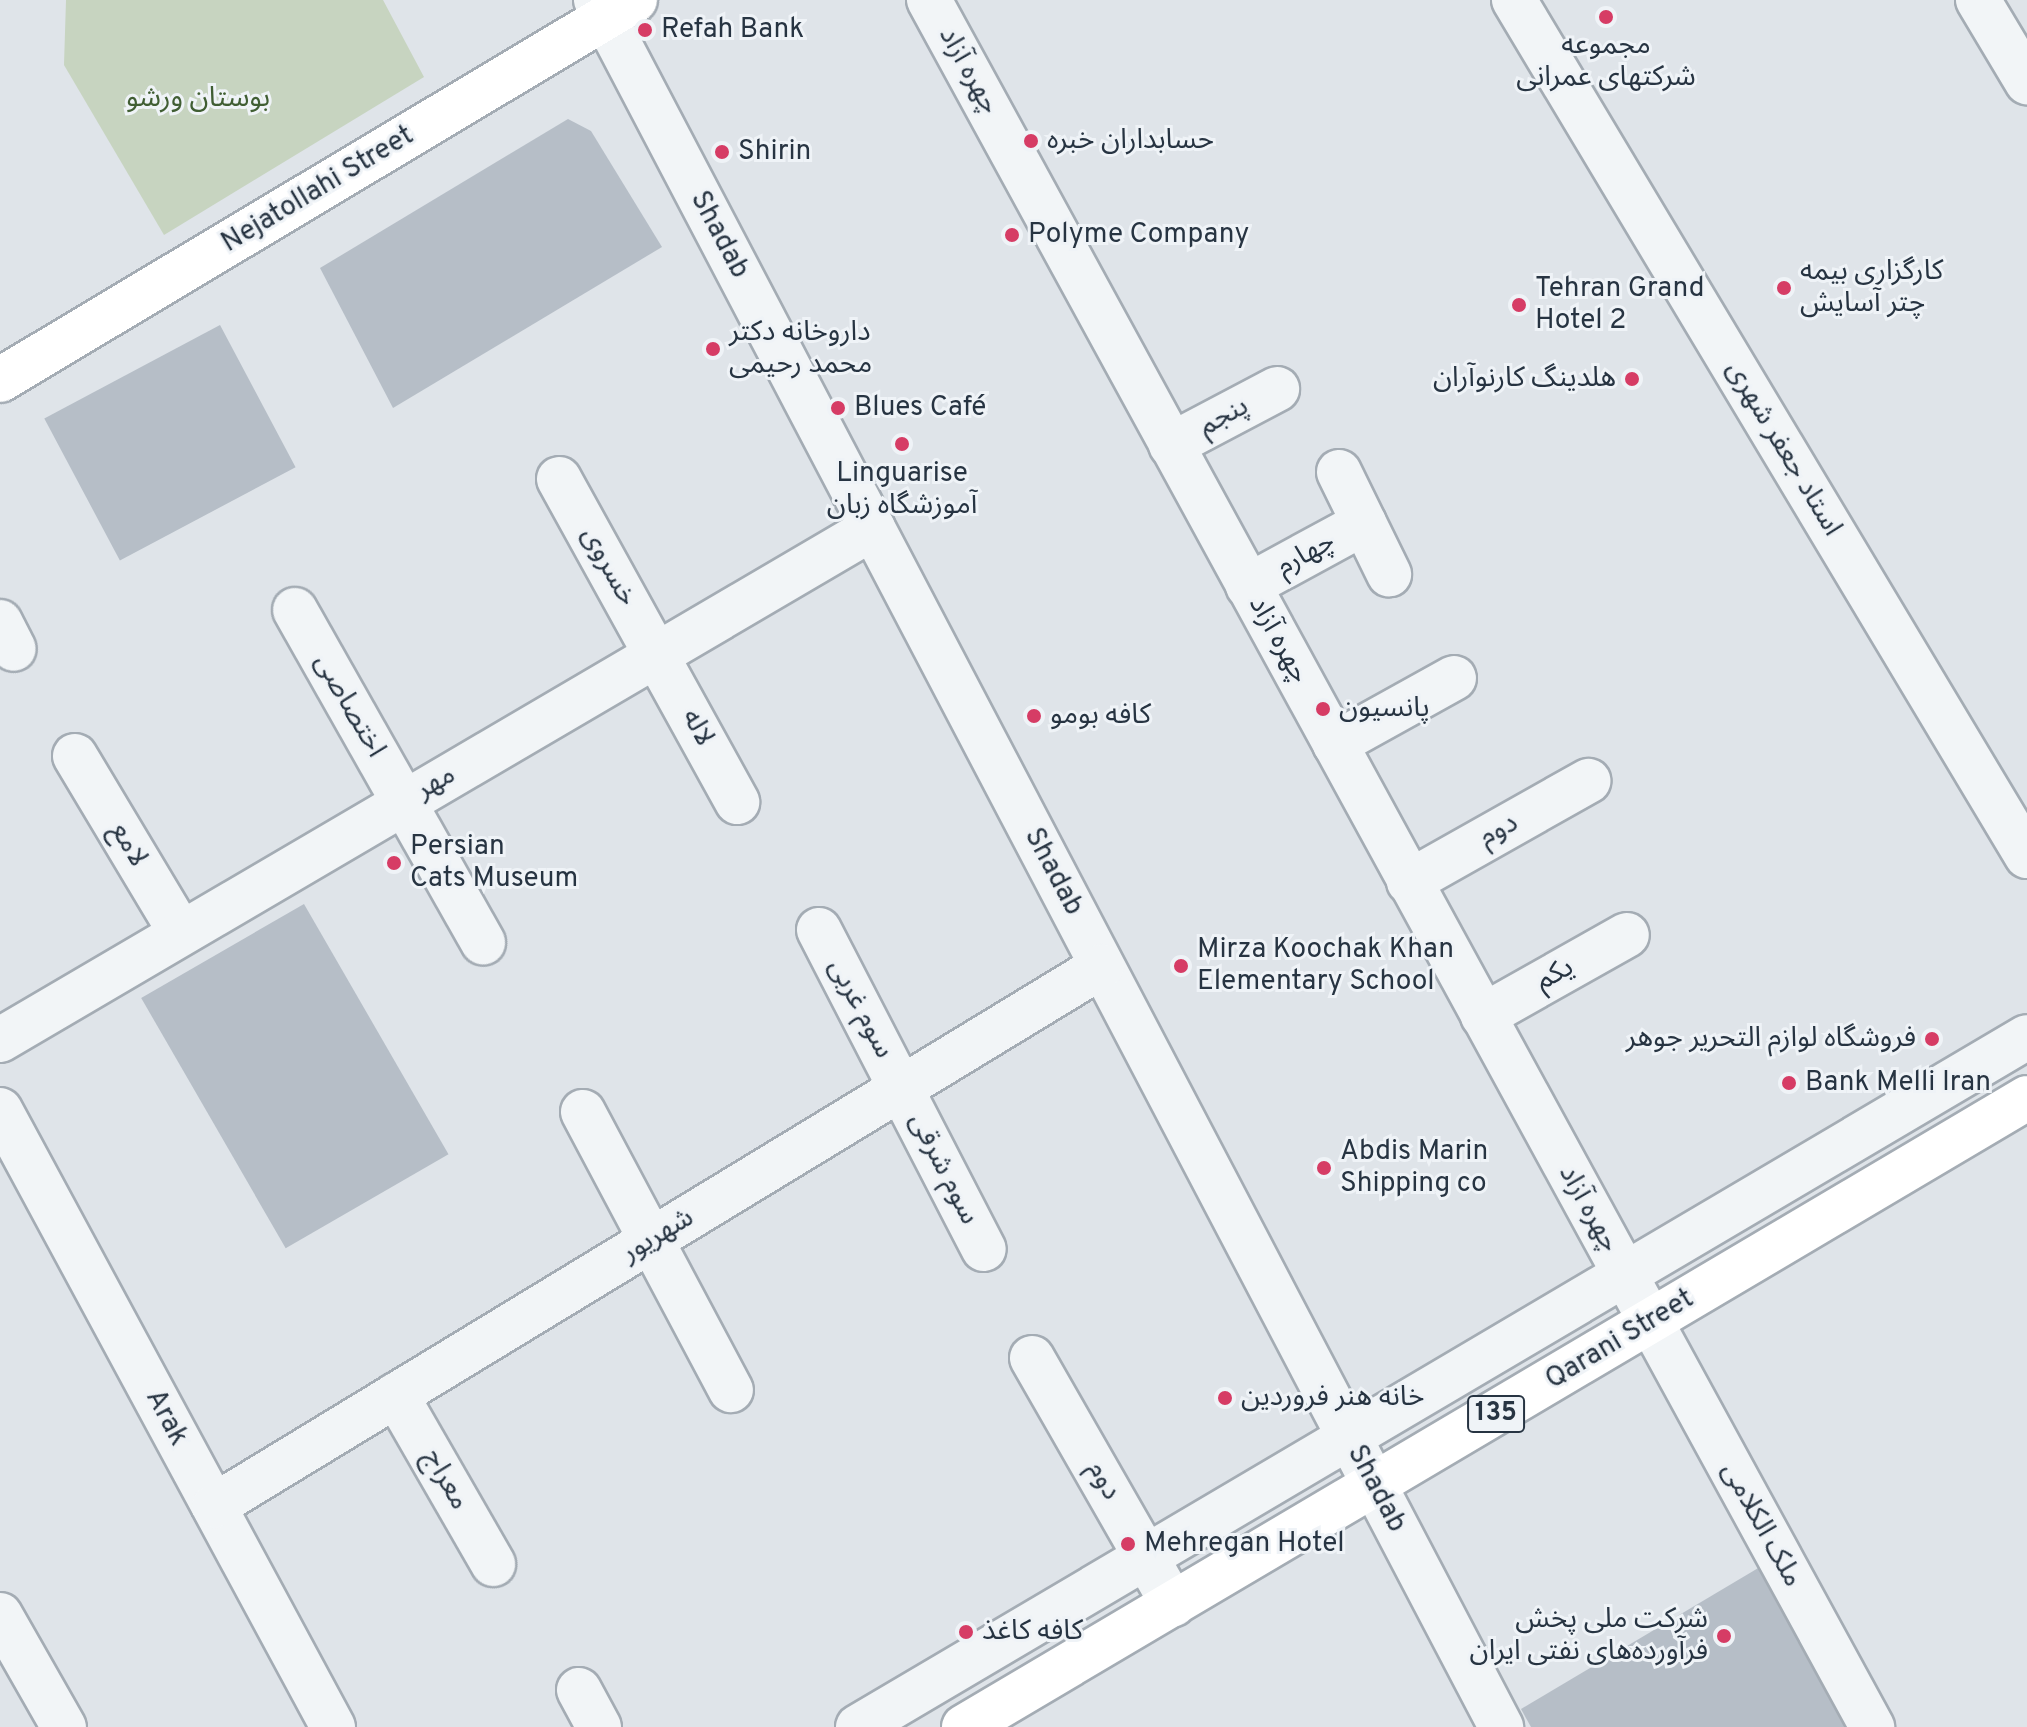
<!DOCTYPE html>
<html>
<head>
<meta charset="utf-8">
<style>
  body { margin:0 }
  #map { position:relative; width:2027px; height:1727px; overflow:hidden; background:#dfe4e9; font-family:Overpass,"Noto Sans Arabic",sans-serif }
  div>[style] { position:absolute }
  .green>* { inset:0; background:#c7d4c0 }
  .building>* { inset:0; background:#b6bec7; transform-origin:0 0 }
  .roads { filter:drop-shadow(2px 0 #a4acb4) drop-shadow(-2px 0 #a4acb4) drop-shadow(0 2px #a4acb4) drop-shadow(0 -2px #a4acb4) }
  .minor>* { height:44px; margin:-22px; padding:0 22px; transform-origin:22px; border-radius:22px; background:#f2f5f7 }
  .major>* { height:44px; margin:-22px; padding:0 22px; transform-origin:22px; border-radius:22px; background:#fff }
  .dots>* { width:22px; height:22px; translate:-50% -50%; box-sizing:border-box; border:4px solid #eff3f7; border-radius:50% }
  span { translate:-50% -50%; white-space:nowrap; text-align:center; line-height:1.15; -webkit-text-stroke:6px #eff3f7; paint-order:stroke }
  .shield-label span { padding:2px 6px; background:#eff3f7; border:2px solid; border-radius:6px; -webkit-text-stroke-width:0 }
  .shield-label { font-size:26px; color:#273442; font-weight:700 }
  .poi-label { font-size:28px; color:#273442 }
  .left { translate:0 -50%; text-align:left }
  .right { translate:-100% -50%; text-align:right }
  .street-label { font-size:28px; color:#273442 }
  .park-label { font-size:28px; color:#405e33 }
</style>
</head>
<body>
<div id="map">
  <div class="green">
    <i style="clip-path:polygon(66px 0,383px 0,424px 77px,164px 235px,64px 65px)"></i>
  </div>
  <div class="building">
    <i style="clip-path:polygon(568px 119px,591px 131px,662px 247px,393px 408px,320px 268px)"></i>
    <i style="left:220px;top:325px;width:161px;height:199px;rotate:62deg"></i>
    <i style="left:304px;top:904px;width:289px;height:188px;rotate:60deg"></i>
    <i style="clip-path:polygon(1765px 1564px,1857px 1727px,1531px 1727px,1521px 1709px)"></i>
  </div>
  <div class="roads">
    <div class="minor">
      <i style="left:596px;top:0;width:1950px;rotate:62.34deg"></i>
      <i style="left:929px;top:0;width:1968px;rotate:61.36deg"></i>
      <i style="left:1514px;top:0;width:998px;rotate:59.07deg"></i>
      <i style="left:1978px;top:0;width:96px;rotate:59.1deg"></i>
      <i style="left:1171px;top:445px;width:120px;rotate:-27.8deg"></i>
      <i style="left:1339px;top:472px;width:114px;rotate:63.9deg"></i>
      <i style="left:559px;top:479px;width:369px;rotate:61.1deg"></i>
      <i style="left:1248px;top:586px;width:132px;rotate:-28.5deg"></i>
      <i style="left:295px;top:610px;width:382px;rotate:60.5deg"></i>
      <i style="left:0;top:622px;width:30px;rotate:63deg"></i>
      <i style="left:1335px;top:744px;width:136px;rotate:-29deg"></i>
      <i style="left:75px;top:756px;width:206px;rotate:59.1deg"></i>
      <i style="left:1409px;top:882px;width:206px;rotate:-29.4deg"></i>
      <i style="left:819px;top:930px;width:359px;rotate:62.7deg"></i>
      <i style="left:1483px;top:1016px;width:165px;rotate:-29.4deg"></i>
      <i style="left:0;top:1040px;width:1012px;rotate:-30.39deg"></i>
      <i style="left:0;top:1110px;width:701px;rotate:61.64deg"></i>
      <i style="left:583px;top:1112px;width:315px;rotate:62deg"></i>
      <i style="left:1032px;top:1358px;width:284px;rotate:60.2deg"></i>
      <i style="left:396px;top:1395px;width:195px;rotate:60.1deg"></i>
      <i style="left:214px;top:1506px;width:1039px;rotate:-31.3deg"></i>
      <i style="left:0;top:1615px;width:129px;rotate:60.3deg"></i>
      <i style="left:579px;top:1690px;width:42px;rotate:61.6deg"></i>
      <i style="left:858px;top:1727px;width:1357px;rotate:-30.55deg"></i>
    </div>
    <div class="major">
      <i style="left:0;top:380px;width:740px;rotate:-30.9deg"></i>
      <i style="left:964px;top:1727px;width:1235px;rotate:-30.61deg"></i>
    </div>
  </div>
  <div class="dots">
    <i style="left:1606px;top:17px;background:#d63c65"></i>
    <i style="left:645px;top:30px;background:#d63c65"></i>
    <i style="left:1031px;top:141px;background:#d63c65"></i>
    <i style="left:722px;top:152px;background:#d63c65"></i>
    <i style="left:1012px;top:235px;background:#d63c65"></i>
    <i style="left:1784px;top:288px;background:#d63c65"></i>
    <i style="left:1519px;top:305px;background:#d63c65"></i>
    <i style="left:713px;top:349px;background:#d63c65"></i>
    <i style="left:1632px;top:379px;background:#d63c65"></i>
    <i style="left:838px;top:408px;background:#d63c65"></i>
    <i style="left:902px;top:444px;background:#d63c65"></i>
    <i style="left:1323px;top:709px;background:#d63c65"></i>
    <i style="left:1034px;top:716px;background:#d63c65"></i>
    <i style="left:394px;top:863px;background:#d63c65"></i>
    <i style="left:1181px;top:966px;background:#d63c65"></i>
    <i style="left:1932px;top:1039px;background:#d63c65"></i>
    <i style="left:1789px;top:1083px;background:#d63c65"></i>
    <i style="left:1324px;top:1168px;background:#d63c65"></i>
    <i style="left:1225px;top:1398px;background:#d63c65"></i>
    <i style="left:1128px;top:1544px;background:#d63c65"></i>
    <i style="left:966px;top:1632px;background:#d63c65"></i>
    <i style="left:1724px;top:1636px;background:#d63c65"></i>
  </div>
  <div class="shield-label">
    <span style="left:1496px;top:1414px">135</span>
  </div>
  <div class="poi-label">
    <span class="left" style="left:661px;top:30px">Refah Bank</span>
    <span style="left:1606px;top:62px">مجموعه<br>شرکتهای عمرانی</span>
    <span class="left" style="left:1047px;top:141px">حسابداران خبره</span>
    <span class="left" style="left:738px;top:152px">Shirin</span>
    <span class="left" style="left:1028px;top:235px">Polyme Company</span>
    <span class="left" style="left:1800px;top:288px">کارگزاری بیمه<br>چتر آسایش</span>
    <span class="left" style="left:1535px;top:305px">Tehran Grand<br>Hotel 2</span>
    <span class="left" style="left:729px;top:349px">داروخانه دکتر<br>محمد رحیمی</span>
    <span class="right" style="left:1616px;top:379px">هلدینگ کارنوآران</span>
    <span class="left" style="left:854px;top:408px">Blues Café</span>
    <span style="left:902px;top:490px">Linguarise<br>آموزشگاه زبان</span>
    <span class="left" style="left:1339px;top:709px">پانسیون</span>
    <span class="left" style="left:1050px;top:716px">کافه بومو</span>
    <span class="left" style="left:410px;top:863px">Persian<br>Cats Museum</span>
    <span class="left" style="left:1197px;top:966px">Mirza Koochak Khan<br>Elementary School</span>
    <span class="right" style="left:1916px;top:1039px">فروشگاه لوازم التحریر جوهر</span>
    <span class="left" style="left:1805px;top:1083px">Bank Melli Iran</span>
    <span class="left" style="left:1340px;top:1168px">Abdis Marin<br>Shipping co</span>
    <span class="left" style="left:1241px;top:1398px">خانه هنر فروردین</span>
    <span class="left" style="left:1144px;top:1544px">Mehregan Hotel</span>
    <span class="right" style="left:1708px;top:1636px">شرکت ملی پخش<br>فرآورده‌های نفتی ایران</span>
    <span class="left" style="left:982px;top:1632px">کافه کاغذ</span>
  </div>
  <div class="street-label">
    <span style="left:968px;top:71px;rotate:61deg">چهره آزاد</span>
    <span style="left:318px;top:190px;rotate:-31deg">Nejatollahi Street</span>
    <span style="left:719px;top:235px;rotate:62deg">Shadab</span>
    <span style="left:1224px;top:417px;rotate:-28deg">پنجم</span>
    <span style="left:1783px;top:449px;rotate:59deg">استاد جعفر شهری</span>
    <span style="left:1306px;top:555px;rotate:-29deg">چهارم</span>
    <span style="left:608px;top:567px;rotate:61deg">خسروی</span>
    <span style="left:1278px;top:640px;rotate:61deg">چهره آزاد</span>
    <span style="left:349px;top:706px;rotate:60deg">اختصاصی</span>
    <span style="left:697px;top:728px;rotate:61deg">لاله</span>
    <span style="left:436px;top:783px;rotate:-30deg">مهر</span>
    <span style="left:1499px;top:831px;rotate:-29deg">دوم</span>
    <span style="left:128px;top:845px;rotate:59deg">لامع</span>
    <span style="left:1053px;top:872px;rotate:62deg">Shadab</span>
    <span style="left:1555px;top:975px;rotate:-29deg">یکم</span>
    <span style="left:860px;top:1009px;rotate:62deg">سوم غربی</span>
    <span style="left:943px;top:1169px;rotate:63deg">سوم شرقی</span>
    <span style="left:1588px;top:1209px;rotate:61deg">چهره آزاد</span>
    <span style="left:658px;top:1236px;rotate:-31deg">شهریور</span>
    <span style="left:1620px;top:1340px;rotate:-31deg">Qarani Street</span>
    <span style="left:166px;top:1418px;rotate:62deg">Arak</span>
    <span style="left:445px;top:1480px;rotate:60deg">معراج</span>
    <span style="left:1103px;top:1481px;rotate:60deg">دوم</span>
    <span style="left:1376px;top:1489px;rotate:62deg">Shadab</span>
    <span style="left:1761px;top:1525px;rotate:61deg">ملک الکلامی</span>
  </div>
  <div class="park-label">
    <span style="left:198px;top:99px">بوستان ورشو</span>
  </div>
</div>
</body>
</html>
